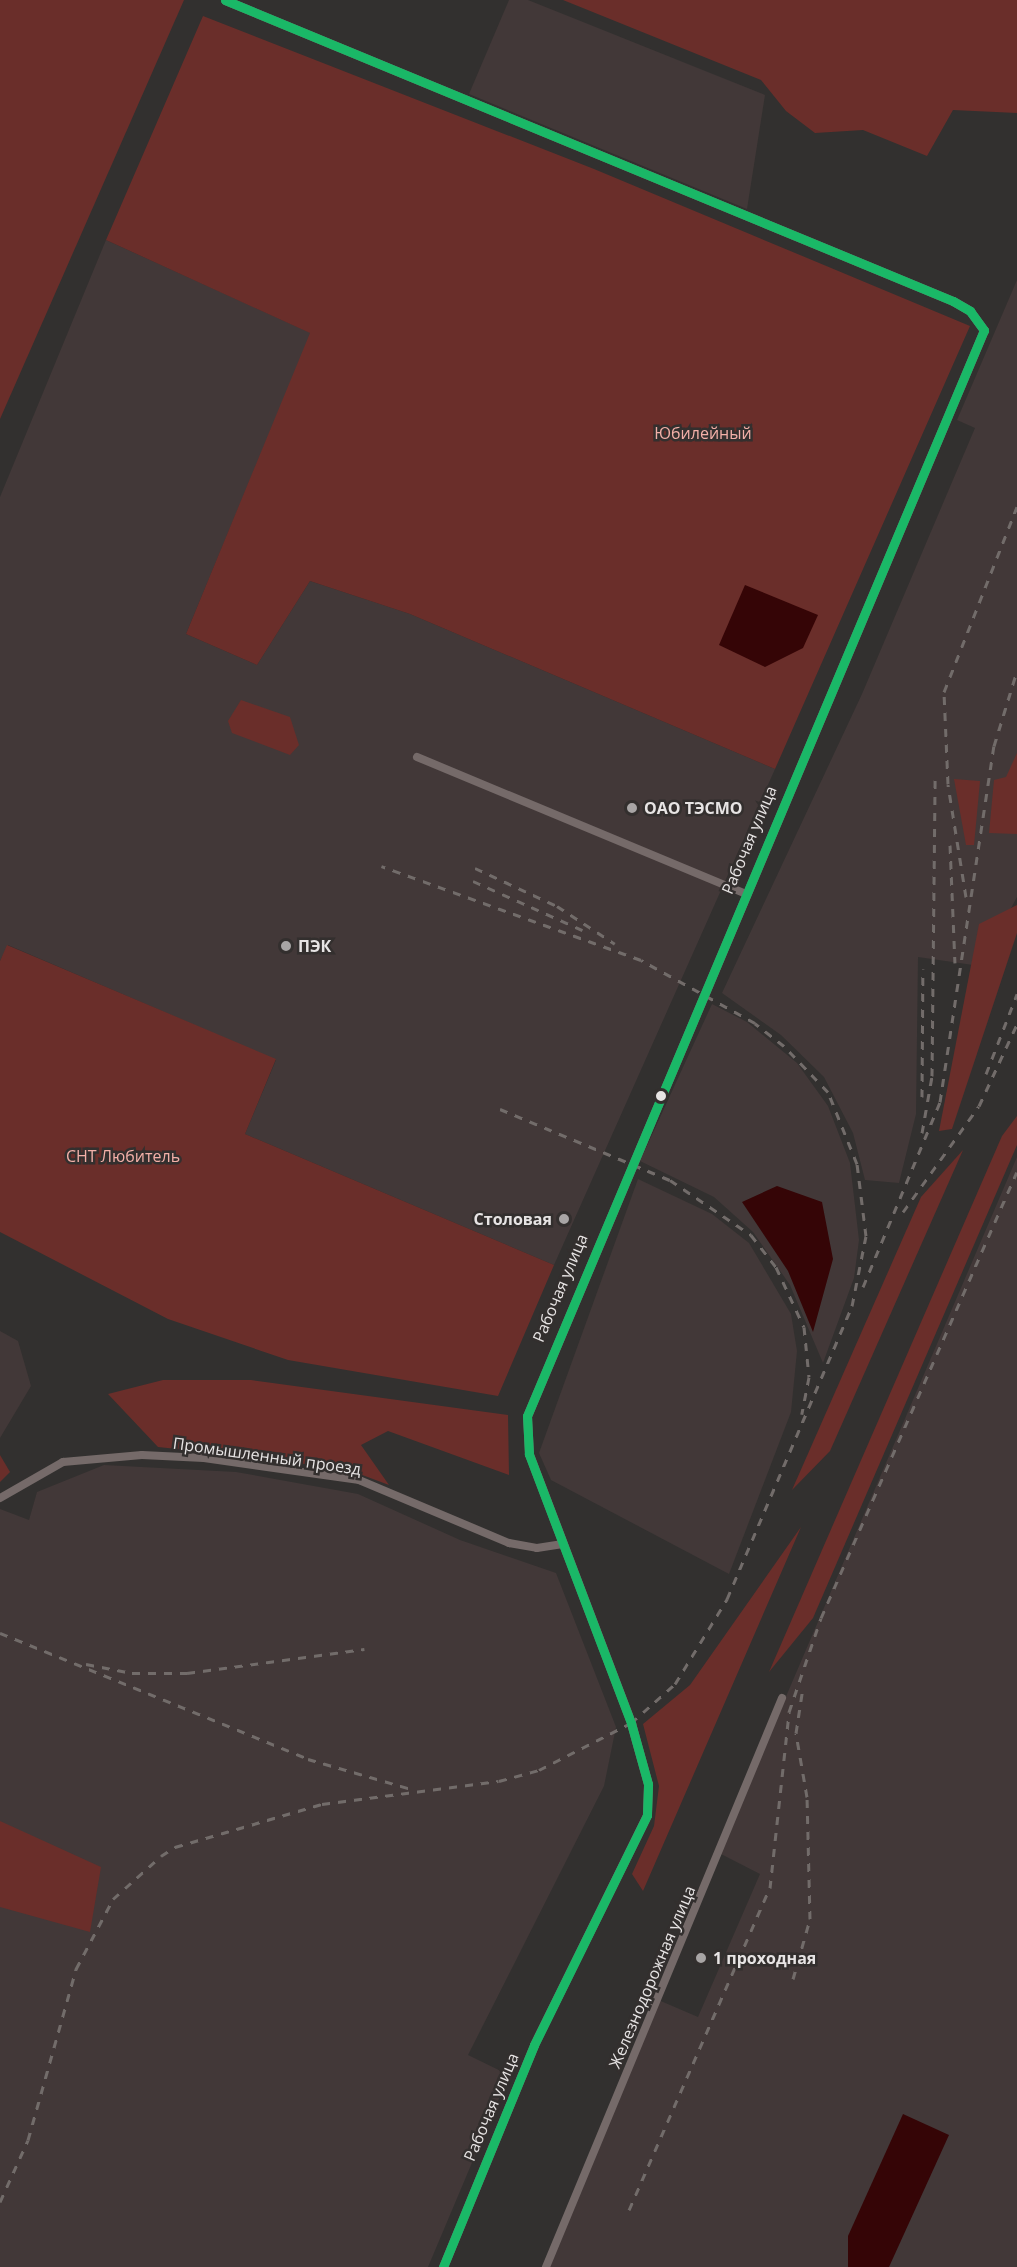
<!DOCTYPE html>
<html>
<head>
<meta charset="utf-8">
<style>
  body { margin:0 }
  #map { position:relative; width:1017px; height:2267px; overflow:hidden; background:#32302f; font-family:"Open Sans",sans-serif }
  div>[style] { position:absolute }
  .built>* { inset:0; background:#423838 }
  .green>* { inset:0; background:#6a2e2a }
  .water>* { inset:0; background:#350506 }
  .minor>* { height:8px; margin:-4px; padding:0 4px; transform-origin:4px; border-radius:4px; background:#756a69 }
  .tertiary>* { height:9px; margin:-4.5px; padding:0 4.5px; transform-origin:4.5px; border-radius:4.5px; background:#756a69 }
  .rail>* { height:3px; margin-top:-1.5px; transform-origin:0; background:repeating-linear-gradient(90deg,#726c6a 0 8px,transparent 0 16px) }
  .bus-1>* { height:9px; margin:-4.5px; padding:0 4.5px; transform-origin:4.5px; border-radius:4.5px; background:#1ab867 }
  .dots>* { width:16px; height:16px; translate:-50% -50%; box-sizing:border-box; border:3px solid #332f2e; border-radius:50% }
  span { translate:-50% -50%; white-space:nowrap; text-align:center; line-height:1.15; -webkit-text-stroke:5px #332f2e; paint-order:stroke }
  .park-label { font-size:16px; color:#f3b0a8 }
  .poi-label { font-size:16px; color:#e7e4e4; font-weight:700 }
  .left { translate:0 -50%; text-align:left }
  .right { translate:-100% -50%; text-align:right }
  .street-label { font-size:16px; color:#e7e4e4 }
</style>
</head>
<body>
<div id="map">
  <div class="built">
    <i style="clip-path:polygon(509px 0,528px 0,765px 95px,747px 209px,469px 94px)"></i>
    <i style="clip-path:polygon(106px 240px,311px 333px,186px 634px,257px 665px,310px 581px,410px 614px,775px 769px,554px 1265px,245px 1134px,276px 1060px,8px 945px,0 961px,0 497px)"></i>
    <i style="clip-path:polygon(1017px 280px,1017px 897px,980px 966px,918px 957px,916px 1114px,899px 1183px,865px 1180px,853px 1133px,824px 1077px,781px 1035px,722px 993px,862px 694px,975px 428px,957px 420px)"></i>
    <i style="clip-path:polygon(712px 1004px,747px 1022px,797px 1063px,828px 1106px,850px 1163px,859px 1240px,854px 1278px,823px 1363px,790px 1285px,753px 1232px,714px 1197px,640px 1161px)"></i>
    <i style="clip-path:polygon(1017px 1157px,1017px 2267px,547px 2267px,656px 1999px,698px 2017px,760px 1874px,719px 1853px)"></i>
    <i style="clip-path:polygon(638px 1179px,712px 1214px,749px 1243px,791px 1314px,797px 1351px,791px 1412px,729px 1574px,551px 1480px,539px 1453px)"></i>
    <i style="clip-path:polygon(0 1331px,18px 1341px,31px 1386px,0 1438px)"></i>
    <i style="clip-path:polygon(104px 1465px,236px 1472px,358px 1494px,460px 1540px,556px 1573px,616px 1727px,604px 1786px,468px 2055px,509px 2075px,428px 2267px,0 2267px,0 1509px,29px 1520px,37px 1492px)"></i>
  </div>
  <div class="green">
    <i style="clip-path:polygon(0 0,184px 0,0 419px)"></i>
    <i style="clip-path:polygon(563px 0,1017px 0,1017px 113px,953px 110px,927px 156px,863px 130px,815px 133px,786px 111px,761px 80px)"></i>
    <i style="clip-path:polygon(203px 16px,594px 169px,970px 326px,775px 769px,410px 614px,310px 581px,257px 665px,186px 634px,310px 333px,106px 240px)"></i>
    <i style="clip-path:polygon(241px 700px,290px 717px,299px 745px,290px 755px,232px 733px,228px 721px)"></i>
    <i style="clip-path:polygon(1017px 753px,1017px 834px,989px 833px,994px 780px,1006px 777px)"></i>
    <i style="clip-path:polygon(954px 779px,980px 781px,974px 845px,966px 845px)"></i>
    <i style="clip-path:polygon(1017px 905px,1017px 933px,952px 1129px,939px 1131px,979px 924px)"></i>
    <i style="clip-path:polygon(7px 945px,276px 1059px,245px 1134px,554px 1265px,498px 1396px,288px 1360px,168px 1319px,0 1232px,0 961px)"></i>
    <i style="clip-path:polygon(1017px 1116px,1017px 1145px,813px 1618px,769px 1672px,1002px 1136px)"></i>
    <i style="clip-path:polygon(963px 1150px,830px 1451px,792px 1490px,921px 1197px)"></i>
    <i style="clip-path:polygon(163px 1380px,251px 1380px,508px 1415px,509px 1475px,388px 1431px,361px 1445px,389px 1485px,357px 1473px,281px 1460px,158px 1447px,108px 1394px)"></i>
    <i style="clip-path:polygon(0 1455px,10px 1472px,0 1482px)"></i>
    <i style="clip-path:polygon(801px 1527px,643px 1891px,632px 1874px,654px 1826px,659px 1786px,643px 1724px,690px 1685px)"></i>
    <i style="clip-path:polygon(0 1821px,101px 1867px,90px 1932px,0 1907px)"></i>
  </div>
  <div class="water">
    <i style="clip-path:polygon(745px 585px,818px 615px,803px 648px,765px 667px,719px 645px)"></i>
    <i style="clip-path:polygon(777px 1186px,822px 1202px,833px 1259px,813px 1332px,788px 1271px,742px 1202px)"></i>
    <i style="clip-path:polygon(903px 2114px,949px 2135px,889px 2267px,848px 2267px,848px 2236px)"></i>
  </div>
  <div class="minor">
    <i style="left:417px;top:757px;width:353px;rotate:22.6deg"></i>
    <i style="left:0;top:1498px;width:73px;rotate:-29.7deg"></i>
    <i style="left:63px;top:1462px;width:79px;rotate:-5.1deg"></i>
    <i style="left:142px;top:1455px;width:62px;rotate:2.8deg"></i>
    <i style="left:204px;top:1458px;width:157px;rotate:8.1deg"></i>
    <i style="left:359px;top:1480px;width:163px;rotate:22.8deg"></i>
    <i style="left:509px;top:1543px;width:28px;rotate:10deg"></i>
    <i style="left:537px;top:1548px;width:26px;rotate:-9deg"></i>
    <i style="left:546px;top:2267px;width:616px;rotate:-67.47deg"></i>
  </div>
  <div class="tertiary">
    <i style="left:225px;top:0;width:788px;rotate:22.46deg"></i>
    <i style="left:953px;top:301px;width:20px;rotate:30deg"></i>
    <i style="left:970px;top:311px;width:24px;rotate:54deg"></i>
    <i style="left:984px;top:330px;width:1178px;rotate:112.82deg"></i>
    <i style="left:527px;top:1416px;width:38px;rotate:87deg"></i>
    <i style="left:529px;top:1454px;width:288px;rotate:69.2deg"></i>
    <i style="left:631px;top:1723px;width:63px;rotate:74.4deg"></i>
    <i style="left:648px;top:1784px;width:31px;rotate:92deg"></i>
    <i style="left:647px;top:1815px;width:256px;rotate:116.2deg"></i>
    <i style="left:534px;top:2045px;width:240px;rotate:112.3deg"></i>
  </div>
  <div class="rail">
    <i style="left:950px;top:845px;width:118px;rotate:87.6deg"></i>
    <i style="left:475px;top:868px;width:90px;rotate:24.9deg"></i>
    <i style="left:557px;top:906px;width:69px;rotate:33.2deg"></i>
    <i style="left:473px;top:881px;width:120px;rotate:24.2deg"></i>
    <i style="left:966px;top:897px;width:114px;rotate:-99.1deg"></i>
    <i style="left:948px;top:784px;width:92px;rotate:-92.5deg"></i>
    <i style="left:944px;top:692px;width:199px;rotate:-68.5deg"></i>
    <i style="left:986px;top:1074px;width:86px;rotate:-68.8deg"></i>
    <i style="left:922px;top:1097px;width:128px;rotate:-89.6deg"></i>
    <i style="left:500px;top:1109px;width:184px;rotate:22.7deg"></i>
    <i style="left:670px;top:1180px;width:98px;rotate:34.2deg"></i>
    <i style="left:751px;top:1235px;width:41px;rotate:52deg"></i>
    <i style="left:776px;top:1267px;width:66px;rotate:65deg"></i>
    <i style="left:804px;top:1327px;width:50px;rotate:84.3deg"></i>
    <i style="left:809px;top:1377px;width:38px;rotate:101deg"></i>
    <i style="left:922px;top:1133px;width:58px;rotate:-80deg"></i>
    <i style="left:932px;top:1076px;width:296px;rotate:-89.4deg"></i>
    <i style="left:903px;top:1212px;width:130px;rotate:-54.4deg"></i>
    <i style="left:979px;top:1106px;width:90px;rotate:-65.1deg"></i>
    <i style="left:863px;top:1287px;width:200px;rotate:-67.4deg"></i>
    <i style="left:940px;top:1102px;width:360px;rotate:-81.4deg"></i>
    <i style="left:994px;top:746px;width:78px;rotate:-73deg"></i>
    <i style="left:0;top:1633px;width:333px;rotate:22.2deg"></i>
    <i style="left:308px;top:1759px;width:107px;rotate:16.2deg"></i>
    <i style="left:86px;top:1664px;width:47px;rotate:11.1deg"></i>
    <i style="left:132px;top:1673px;width:55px"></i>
    <i style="left:187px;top:1673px;width:179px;rotate:-7.7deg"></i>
    <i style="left:793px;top:1979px;width:62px;rotate:-74.2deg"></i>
    <i style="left:810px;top:1919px;width:122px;rotate:-91.4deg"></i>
    <i style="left:807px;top:1797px;width:65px;rotate:-99.8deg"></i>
    <i style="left:796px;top:1733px;width:47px;rotate:-81.3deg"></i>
    <i style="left:0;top:2202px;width:68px;rotate:-65.7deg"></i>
    <i style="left:28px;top:2140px;width:178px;rotate:-74.3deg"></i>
    <i style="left:76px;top:1969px;width:79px;rotate:-62.1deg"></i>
    <i style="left:113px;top:1899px;width:64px;rotate:-41.9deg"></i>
    <i style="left:161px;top:1856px;width:17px;rotate:-33deg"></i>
    <i style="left:175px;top:1847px;width:153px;rotate:-16.3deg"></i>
    <i style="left:322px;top:1804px;width:178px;rotate:-7.4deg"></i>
    <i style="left:499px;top:1781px;width:41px;rotate:-15.4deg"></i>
    <i style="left:539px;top:1770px;width:103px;rotate:-27.1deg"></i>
    <i style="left:631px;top:1723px;width:59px;rotate:-41.6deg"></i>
    <i style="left:675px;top:1684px;width:100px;rotate:-58.5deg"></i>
    <i style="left:727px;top:1599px;width:319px;rotate:-66.9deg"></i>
    <i style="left:852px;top:1306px;width:71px;rotate:-78.7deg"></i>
    <i style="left:866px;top:1236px;width:73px;rotate:-97.1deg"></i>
    <i style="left:857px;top:1164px;width:78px;rotate:-111.9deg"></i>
    <i style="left:828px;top:1092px;width:64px;rotate:-133.7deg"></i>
    <i style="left:784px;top:1046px;width:37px;rotate:-142deg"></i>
    <i style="left:755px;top:1023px;width:130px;rotate:-151.1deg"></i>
    <i style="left:641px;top:960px;width:276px;rotate:-160.1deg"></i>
    <i style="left:629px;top:2210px;width:352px;rotate:-66.4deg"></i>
    <i style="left:770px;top:1888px;width:177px;rotate:-83.8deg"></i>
    <i style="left:789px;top:1712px;width:99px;rotate:-71.2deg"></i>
    <i style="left:821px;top:1618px;width:487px;rotate:-66.3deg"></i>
  </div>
  <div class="bus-1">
    <i style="left:225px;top:0;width:788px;rotate:22.46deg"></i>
    <i style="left:953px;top:301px;width:20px;rotate:30deg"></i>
    <i style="left:970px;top:311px;width:24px;rotate:54deg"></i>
    <i style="left:443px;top:2267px;width:240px;rotate:-67.7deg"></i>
    <i style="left:534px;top:2045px;width:256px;rotate:-63.8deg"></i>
    <i style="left:647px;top:1815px;width:31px;rotate:-88deg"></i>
    <i style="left:648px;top:1784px;width:63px;rotate:-105.6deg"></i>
    <i style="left:631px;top:1723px;width:288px;rotate:-110.8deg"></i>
    <i style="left:529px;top:1454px;width:38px;rotate:-93deg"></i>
    <i style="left:527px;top:1416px;width:1178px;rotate:-67.18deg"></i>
  </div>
  <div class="dots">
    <i style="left:632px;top:808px;background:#a8a5a5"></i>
    <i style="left:286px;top:946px;background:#a8a5a5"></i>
    <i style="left:661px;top:1096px;background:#e7e4e4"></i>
    <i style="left:564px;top:1219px;background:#a8a5a5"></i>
    <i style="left:701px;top:1958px;background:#a8a5a5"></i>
  </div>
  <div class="park-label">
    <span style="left:703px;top:433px">Юбилейный</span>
    <span style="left:123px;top:1156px">СНТ Любитель</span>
  </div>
  <div class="poi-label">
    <span class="left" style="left:644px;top:808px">ОАО ТЭСМО</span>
    <span class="left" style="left:298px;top:946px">ПЭК</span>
    <span class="right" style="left:552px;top:1219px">Столовая</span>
    <span class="left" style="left:713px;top:1958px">1 проходная</span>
  </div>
  <div class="street-label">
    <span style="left:749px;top:840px;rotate:-67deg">Рабочая улица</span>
    <span style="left:560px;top:1288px;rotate:-67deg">Рабочая улица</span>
    <span style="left:267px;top:1456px;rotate:8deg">Промышленный проезд</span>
    <span style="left:652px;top:1977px;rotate:-67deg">Железнодорожная улица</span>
    <span style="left:491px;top:2107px;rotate:-67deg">Рабочая улица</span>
  </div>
</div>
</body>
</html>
